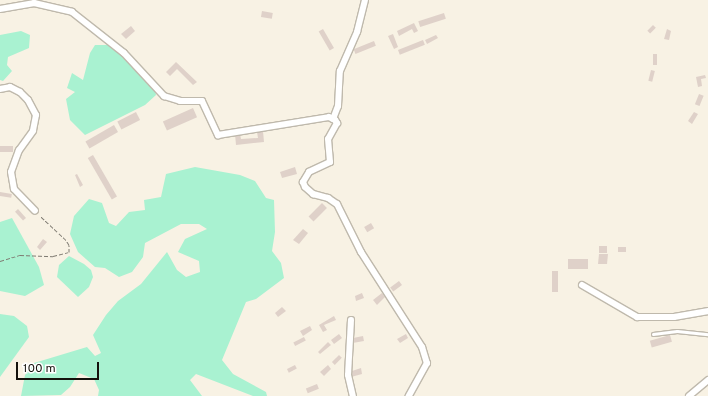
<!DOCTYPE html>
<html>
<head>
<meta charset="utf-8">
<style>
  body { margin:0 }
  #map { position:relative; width:708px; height:396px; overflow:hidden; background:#f8f2e4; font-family:Overpass,sans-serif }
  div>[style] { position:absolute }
  .green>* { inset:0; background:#a9f2d1 }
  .building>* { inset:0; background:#dfd1c9; transform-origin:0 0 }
  .path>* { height:1px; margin-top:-0.5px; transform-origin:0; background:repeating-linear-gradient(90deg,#7e7a71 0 4px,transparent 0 6px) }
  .roads { filter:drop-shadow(1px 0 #bfb9ac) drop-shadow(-1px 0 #bfb9ac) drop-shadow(0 1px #bfb9ac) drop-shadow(0 -1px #bfb9ac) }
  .lane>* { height:3px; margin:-1.5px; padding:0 1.5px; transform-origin:1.5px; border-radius:1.5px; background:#fff }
  .street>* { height:6px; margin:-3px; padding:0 3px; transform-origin:3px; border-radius:3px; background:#fff }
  span { translate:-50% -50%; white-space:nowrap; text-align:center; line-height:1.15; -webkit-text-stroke:3px #fff; paint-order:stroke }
  .scale { position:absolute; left:16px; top:362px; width:83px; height:18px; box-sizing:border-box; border:2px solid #14120d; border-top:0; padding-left:5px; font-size:12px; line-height:14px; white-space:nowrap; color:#14120d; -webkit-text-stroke:3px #fff; paint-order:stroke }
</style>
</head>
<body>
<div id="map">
  <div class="green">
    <i style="clip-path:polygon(21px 31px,30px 35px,29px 48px,8px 57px,7px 65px,12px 71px,3px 81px,0 80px,0 35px)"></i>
    <i style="clip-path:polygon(95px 45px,108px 45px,117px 49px,155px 90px,156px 95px,145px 105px,85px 135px,70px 120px,66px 99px,75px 92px,67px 88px,72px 73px,83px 80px,90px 53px)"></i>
    <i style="clip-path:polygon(195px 167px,240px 175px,255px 181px,266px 198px,274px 200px,275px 232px,272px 251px,281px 263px,284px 278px,256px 299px,246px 302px,222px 360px,233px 374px,266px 392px,267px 396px,253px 396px,196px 374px,190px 380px,202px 396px,98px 396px,99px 390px,94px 379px,79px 373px,70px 387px,61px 395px,21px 396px,25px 375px,34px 363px,87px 347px,95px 356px,101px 353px,93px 335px,106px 315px,118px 301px,141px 284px,167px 252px,177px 270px,186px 277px,200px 272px,199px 261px,178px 252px,185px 239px,207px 229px,199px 224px,181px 224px,145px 243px,143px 257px,132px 272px,119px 277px,105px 268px,95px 267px,78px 252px,70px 234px,74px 216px,89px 199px,102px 203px,109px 223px,116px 226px,129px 212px,145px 210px,144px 200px,161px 197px,166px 174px)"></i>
    <i style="clip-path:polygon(12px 218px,39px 267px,44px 285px,25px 296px,0 291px,0 222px)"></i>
    <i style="clip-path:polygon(69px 256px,84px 264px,91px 270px,93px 277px,89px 287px,78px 297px,57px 277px,59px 265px)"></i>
    <i style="clip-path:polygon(0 314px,14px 316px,27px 326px,29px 337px,0 377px)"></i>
  </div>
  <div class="building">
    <i style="left:262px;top:11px;width:11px;height:6px;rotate:10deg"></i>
    <i style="left:444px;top:13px;width:6px;height:27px;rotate:72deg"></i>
    <i style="clip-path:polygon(414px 23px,418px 31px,414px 33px,412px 29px,399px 36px,397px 31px)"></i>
    <i style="left:653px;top:25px;width:4px;height:8px;rotate:45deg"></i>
    <i style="clip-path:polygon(131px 26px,135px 31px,126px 39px,121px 34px)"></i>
    <i style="left:323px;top:29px;width:22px;height:5px;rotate:60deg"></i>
    <i style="clip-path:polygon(667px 29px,671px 31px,669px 40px,664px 39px)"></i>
    <i style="clip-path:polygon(393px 34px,398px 47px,394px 49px,388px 36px)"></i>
    <i style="clip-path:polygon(436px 35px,438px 38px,427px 44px,425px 40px)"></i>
    <i style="left:423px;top:40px;width:5px;height:27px;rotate:68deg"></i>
    <i style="left:374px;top:41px;width:5px;height:22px;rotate:68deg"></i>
    <i style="left:653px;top:54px;width:4px;height:11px"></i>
    <i style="clip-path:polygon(176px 62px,197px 82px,193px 85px,177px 69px,170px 76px,166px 72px)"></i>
    <i style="left:651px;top:70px;width:4px;height:11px;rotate:14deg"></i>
    <i style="clip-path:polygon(705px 75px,706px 78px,701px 79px,702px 86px,698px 87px,696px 77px)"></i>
    <i style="left:699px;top:94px;width:5px;height:11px;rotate:22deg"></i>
    <i style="left:193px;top:108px;width:10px;height:33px;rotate:66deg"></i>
    <i style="left:136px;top:112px;width:9px;height:21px;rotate:63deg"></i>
    <i style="clip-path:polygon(694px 112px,698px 114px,692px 124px,688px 121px)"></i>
    <i style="left:114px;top:125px;width:8px;height:33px;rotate:60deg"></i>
    <i style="clip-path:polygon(263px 131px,264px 142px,236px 145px,235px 134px,240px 134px,241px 139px,258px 138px,257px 132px)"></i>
    <i style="left:0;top:146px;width:13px;height:6px"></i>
    <i style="left:93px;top:155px;width:48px;height:6px;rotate:60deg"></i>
    <i style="clip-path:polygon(295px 167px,297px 174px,282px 178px,280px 172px)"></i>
    <i style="clip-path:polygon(77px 174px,83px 185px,80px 187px,75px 175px)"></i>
    <i style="left:0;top:192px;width:12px;height:4px;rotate:9deg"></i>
    <i style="left:322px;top:203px;width:7px;height:19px;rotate:45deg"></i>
    <i style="left:18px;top:209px;width:12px;height:4px;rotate:48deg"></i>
    <i style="left:371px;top:223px;width:6px;height:8px;rotate:59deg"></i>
    <i style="clip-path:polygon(303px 229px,308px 233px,299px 244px,293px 240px)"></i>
    <i style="clip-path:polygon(43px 239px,47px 242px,40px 250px,37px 247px)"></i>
    <i style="left:599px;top:246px;width:8px;height:7px"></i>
    <i style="left:618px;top:247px;width:8px;height:5px"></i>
    <i style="clip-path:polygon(599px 254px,608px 254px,607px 264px,598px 264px)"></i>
    <i style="left:588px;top:259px;width:10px;height:20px;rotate:90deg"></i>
    <i style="left:552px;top:271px;width:6px;height:21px"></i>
    <i style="left:399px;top:281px;width:5px;height:11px;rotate:53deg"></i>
    <i style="clip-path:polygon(362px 293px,364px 298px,356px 301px,355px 296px)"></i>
    <i style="clip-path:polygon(382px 293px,385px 297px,377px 305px,373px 300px)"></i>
    <i style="clip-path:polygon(282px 307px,286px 311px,278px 317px,275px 313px)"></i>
    <i style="clip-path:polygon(334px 316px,336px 320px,324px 325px,327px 330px,323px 332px,319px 325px)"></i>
    <i style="clip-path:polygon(310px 326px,312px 330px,303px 336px,300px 331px)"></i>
    <i style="left:339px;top:334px;width:5px;height:10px;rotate:53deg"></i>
    <i style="clip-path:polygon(406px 334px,408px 338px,400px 343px,397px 339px)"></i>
    <i style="left:670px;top:335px;width:7px;height:21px;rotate:74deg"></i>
    <i style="left:363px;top:336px;width:5px;height:10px;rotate:79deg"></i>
    <i style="left:304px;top:337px;width:4px;height:12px;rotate:63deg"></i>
    <i style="clip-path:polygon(328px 342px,331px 345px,320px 354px,318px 352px)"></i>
    <i style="left:339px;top:355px;width:4px;height:10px;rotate:45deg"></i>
    <i style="left:295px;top:365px;width:4px;height:9px;rotate:63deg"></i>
    <i style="clip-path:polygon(328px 365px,331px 369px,324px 376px,320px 372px)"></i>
    <i style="clip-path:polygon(361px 368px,362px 374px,351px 377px,349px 372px)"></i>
    <i style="left:317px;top:384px;width:5px;height:12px;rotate:68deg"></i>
  </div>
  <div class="path">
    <i style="left:0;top:261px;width:21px;rotate:-17deg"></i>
    <i style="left:20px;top:255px;width:33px;rotate:2deg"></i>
    <i style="left:53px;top:256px;width:16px;rotate:-14deg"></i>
    <i style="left:69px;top:252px;width:7px;rotate:-90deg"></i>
    <i style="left:69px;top:245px;width:6px;rotate:-121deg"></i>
    <i style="left:66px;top:240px;width:35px;rotate:-137deg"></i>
  </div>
  <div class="roads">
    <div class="lane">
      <i style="left:653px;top:334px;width:24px;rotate:-7deg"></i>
      <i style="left:677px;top:331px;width:31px;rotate:6deg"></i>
    </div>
    <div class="street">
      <i style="left:0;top:9px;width:35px;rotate:-10deg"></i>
      <i style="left:34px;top:3px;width:39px;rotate:13deg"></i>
      <i style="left:72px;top:12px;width:66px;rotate:38.3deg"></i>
      <i style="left:124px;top:53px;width:59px;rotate:47.1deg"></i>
      <i style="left:164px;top:96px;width:17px;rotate:17deg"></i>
      <i style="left:180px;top:101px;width:22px"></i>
      <i style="left:202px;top:101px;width:38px;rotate:65deg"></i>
      <i style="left:218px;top:135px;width:112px;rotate:-9.2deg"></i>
      <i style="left:329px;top:117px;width:7px;rotate:27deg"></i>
      <i style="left:335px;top:120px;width:4px;rotate:56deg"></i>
      <i style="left:337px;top:123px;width:18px;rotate:119deg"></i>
      <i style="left:328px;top:139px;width:23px;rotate:85deg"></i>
      <i style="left:330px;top:162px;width:23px;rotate:155deg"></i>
      <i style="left:309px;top:172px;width:12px;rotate:121deg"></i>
      <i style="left:303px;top:182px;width:5px;rotate:68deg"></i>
      <i style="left:305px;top:187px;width:11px;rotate:41deg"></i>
      <i style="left:313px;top:194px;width:16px;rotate:15deg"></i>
      <i style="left:328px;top:198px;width:11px;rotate:34deg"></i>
      <i style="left:337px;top:204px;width:54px;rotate:63.4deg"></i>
      <i style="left:361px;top:252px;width:113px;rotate:57.3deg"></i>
      <i style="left:422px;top:347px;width:17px;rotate:73deg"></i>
      <i style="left:427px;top:363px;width:38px;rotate:119deg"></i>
      <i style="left:0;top:89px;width:10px;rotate:-11deg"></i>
      <i style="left:10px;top:87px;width:11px;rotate:27deg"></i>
      <i style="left:20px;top:92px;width:11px;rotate:45deg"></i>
      <i style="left:28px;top:100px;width:17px;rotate:62deg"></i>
      <i style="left:36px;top:115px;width:16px;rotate:101deg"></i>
      <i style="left:33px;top:131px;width:24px;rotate:126deg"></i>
      <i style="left:19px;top:150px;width:23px;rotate:110deg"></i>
      <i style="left:11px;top:172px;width:17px;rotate:80deg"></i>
      <i style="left:14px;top:189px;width:30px;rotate:46deg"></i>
      <i style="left:333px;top:119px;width:14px;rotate:-69deg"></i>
      <i style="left:338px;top:106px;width:35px;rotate:-87deg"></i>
      <i style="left:340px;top:71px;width:43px;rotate:-66.4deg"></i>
      <i style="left:357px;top:32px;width:33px;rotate:-76deg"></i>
      <i style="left:582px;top:285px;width:64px;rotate:30.2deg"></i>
      <i style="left:637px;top:317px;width:37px"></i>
      <i style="left:674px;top:317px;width:35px;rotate:-10deg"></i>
      <i style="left:351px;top:320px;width:55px;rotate:93.1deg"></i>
      <i style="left:348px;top:375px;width:22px;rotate:77deg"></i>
      <i style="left:689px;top:396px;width:25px;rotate:-40deg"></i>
    </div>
  </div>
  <div class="scale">100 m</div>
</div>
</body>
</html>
